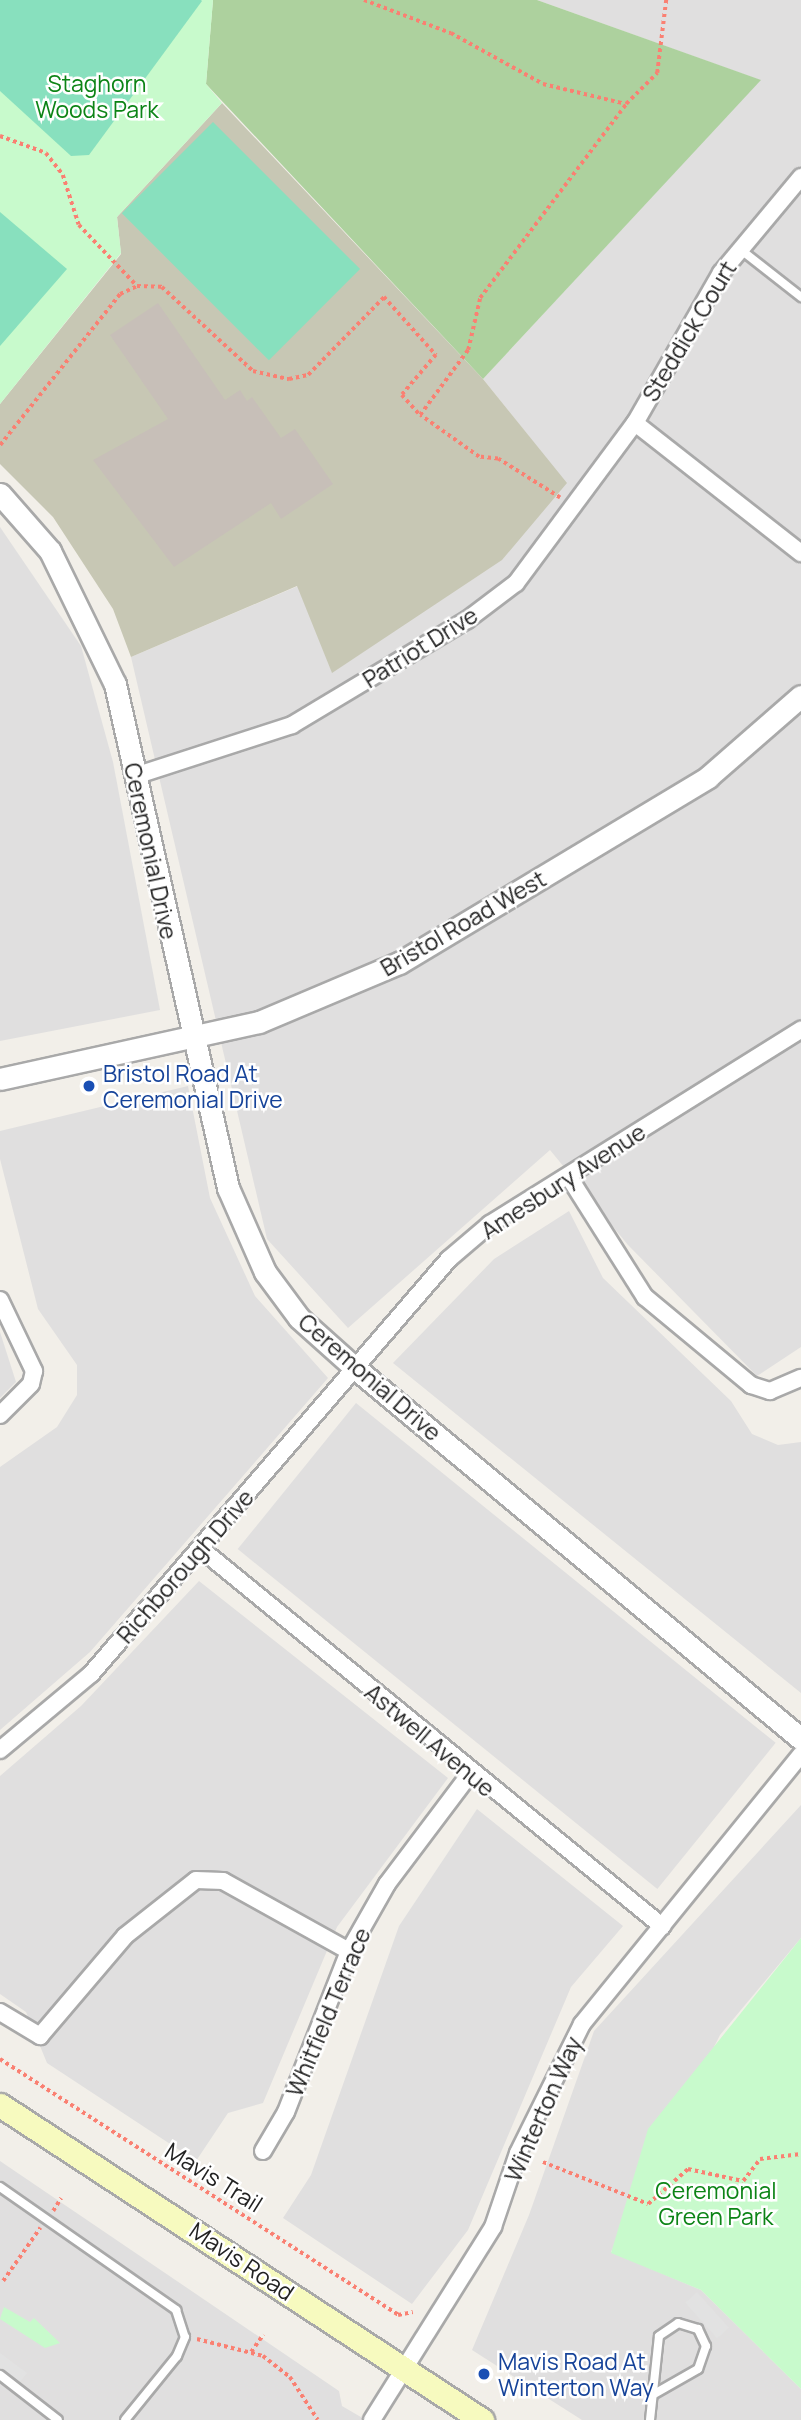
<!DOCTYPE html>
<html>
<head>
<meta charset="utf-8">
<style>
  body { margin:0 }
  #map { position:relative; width:801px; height:2420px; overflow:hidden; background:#f2efe9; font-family:Manrope,sans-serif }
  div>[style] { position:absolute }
  .residential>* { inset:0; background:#e0dfdf; transform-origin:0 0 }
  .construction>* { inset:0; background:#c7c7b4 }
  .forest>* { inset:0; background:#add19e }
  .park>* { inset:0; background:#c8facc }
  .pitch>* { inset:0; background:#88e0be; transform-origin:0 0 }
  .parking>* { inset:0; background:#e2e2e2; transform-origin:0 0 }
  .building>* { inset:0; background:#c7bfb8 }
  .path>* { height:3.5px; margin-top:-1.75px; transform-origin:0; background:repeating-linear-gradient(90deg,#fa8072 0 3.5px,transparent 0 7px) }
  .roads { filter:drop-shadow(2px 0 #a9a9a9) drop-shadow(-2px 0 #a9a9a9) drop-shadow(0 2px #a9a9a9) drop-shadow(0 -2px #a9a9a9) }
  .service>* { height:8px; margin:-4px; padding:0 4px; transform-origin:4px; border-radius:4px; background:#fff }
  .minor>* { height:16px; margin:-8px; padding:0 8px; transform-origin:8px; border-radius:8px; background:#fff }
  .tertiary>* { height:21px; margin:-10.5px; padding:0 10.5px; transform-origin:10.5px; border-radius:10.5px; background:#fff }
  .secondary>* { height:23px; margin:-11.5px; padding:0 11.5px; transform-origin:11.5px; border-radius:11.5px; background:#f7fabf }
  .dots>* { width:19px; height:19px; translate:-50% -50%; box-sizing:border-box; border:4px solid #fff; border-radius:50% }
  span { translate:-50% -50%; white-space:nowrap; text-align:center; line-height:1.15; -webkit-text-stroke:5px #fff; paint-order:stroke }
  .park-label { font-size:23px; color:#0c8416 }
  .street-label { font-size:23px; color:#222 }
  .transit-label { font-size:23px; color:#164399 }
  .left { translate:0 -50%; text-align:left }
</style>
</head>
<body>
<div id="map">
  <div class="residential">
    <i style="clip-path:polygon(537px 0,801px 0,801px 1347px,757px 1376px,628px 1245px,550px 1150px,348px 1328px,267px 1239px,131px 657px,298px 586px,332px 672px,566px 483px,483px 379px,760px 80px)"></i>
    <i style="clip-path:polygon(0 527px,81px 646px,113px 762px,160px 1010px,0 1041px)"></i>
    <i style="clip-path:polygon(188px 1086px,210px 1198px,255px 1296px,328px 1378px,90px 1652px,0 1730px,0 1467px,57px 1427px,77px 1395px,77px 1365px,38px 1309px,0 1159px,0 1131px)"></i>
    <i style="clip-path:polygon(569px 1211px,603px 1278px,731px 1401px,752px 1434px,778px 1445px,801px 1442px,801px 1693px,393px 1363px,494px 1259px)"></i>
    <i style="clip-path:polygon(0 1332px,16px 1382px,0 1398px)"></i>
    <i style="left:356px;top:1403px;width:540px;height:188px;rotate:39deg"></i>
    <i style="clip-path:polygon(199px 1581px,448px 1778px,337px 1927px,263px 2103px,228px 2113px,196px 2161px,47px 2063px,26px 2012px,0 1994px,0 1776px,81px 1706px)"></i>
    <i style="clip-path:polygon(801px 1805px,801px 1938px,720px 2035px,611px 2252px,701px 2290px,801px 2389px,801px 2420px,582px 2420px,472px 2350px,529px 2215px,594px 2031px)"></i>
    <i style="clip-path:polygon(477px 1809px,623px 1926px,571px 1987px,468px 2230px,412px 2304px,283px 2218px,311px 2175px,399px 1926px)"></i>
    <i style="clip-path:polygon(0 2161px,339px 2391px,342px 2406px,366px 2420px,0 2420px)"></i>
  </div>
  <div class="construction">
    <i style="clip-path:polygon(222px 103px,483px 379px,567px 483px,502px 560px,332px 673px,297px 586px,131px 657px,113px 609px,53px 517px,0 464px,0 404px,121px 254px,117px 217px)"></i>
  </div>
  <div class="forest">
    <i style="clip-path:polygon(213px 0,537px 0,761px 80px,483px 379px,206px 84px)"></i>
  </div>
  <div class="park">
    <i style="clip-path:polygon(0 0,213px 0,206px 84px,222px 103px,117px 217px,121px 253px,0 404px)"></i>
    <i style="clip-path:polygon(801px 1938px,801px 2389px,701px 2290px,611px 2253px,648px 2129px)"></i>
    <i style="clip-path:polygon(4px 2307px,30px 2322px,34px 2318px,60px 2343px,45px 2348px,0 2319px)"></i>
  </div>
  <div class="pitch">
    <i style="clip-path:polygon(0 0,201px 0,202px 1px,89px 155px,71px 156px,0 91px)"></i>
    <i style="left:213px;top:122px;width:208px;height:129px;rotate:45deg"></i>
    <i style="clip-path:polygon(0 212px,67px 269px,0 346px)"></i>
  </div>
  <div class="parking">
    <i style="left:697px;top:2292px;width:48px;height:16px;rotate:48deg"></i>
    <i style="clip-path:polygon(0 2353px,27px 2373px,19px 2383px,0 2368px)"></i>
  </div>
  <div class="building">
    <i style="clip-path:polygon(158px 303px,225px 400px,240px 390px,247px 401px,252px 397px,281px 438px,295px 429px,333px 484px,281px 519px,271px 503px,174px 567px,93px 460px,168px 419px,110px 335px)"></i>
  </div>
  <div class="path">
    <i style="left:364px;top:0;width:93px;rotate:20.8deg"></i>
    <i style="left:451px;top:33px;width:105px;rotate:29deg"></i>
    <i style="left:543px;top:84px;width:85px;rotate:13.5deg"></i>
    <i style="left:626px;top:104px;width:44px;rotate:-45deg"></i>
    <i style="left:657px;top:73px;width:74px;rotate:-83deg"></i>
    <i style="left:0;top:136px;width:49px;rotate:20.3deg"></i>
    <i style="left:46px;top:153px;width:28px;rotate:52deg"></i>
    <i style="left:63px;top:175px;width:52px;rotate:72.3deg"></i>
    <i style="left:79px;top:225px;width:84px;rotate:46.4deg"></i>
    <i style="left:0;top:445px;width:193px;rotate:-51.5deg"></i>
    <i style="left:120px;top:294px;width:19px;rotate:-25deg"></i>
    <i style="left:137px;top:286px;width:25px;rotate:2deg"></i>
    <i style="left:162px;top:287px;width:124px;rotate:42.7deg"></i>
    <i style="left:253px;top:371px;width:37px;rotate:13deg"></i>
    <i style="left:289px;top:379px;width:19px;rotate:-12deg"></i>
    <i style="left:308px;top:375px;width:109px;rotate:-45.7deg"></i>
    <i style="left:384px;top:297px;width:78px;rotate:48.1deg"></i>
    <i style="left:436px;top:355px;width:52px;rotate:130.4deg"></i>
    <i style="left:402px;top:395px;width:27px;rotate:48deg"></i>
    <i style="left:560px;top:498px;width:73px;rotate:-147.8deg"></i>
    <i style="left:498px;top:459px;width:19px;rotate:-174deg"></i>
    <i style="left:479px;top:457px;width:72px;rotate:-144.6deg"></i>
    <i style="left:420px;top:415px;width:81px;rotate:-53.6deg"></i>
    <i style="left:468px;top:350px;width:53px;rotate:-77deg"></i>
    <i style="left:480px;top:298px;width:243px;rotate:-53deg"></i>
    <i style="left:0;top:2059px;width:473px;rotate:32.7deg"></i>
    <i style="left:398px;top:2315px;width:15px;rotate:-11deg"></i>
    <i style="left:543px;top:2162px;width:113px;rotate:21.8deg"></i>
    <i style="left:648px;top:2204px;width:53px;rotate:-41.2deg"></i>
    <i style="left:688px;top:2169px;width:56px;rotate:12.3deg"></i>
    <i style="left:743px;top:2181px;width:28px;rotate:-52deg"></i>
    <i style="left:760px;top:2159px;width:41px;rotate:-7deg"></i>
    <i style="left:53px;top:2211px;width:15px;rotate:-58deg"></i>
    <i style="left:3px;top:2281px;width:65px;rotate:-55.1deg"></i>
    <i style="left:197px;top:2339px;width:68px;rotate:14.4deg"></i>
    <i style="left:263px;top:2356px;width:34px;rotate:38deg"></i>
    <i style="left:290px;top:2377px;width:51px;rotate:56.9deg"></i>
    <i style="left:251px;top:2352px;width:21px;rotate:-55deg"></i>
  </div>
  <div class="roads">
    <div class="service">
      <i style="left:740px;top:249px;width:78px;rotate:38.2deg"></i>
      <i style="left:0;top:2187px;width:215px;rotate:34.9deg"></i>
      <i style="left:176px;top:2310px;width:28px;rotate:72deg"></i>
      <i style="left:185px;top:2337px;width:21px;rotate:113deg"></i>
      <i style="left:177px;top:2356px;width:82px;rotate:129.1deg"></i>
      <i style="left:0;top:2375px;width:73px;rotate:37.8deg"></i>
      <i style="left:650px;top:2420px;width:84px;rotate:-83.9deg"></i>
      <i style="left:659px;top:2336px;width:23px;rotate:-34deg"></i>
      <i style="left:678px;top:2323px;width:21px;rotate:17deg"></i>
      <i style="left:698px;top:2329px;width:19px;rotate:65deg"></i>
      <i style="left:706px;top:2346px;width:24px;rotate:109deg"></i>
      <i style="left:698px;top:2369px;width:51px;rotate:150.4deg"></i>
    </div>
    <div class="minor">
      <i style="left:635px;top:423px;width:211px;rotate:38.1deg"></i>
      <i style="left:135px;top:776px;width:165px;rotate:-18deg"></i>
      <i style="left:292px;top:725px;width:204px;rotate:-31deg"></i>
      <i style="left:467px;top:620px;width:61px;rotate:-37.1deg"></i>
      <i style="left:516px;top:583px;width:199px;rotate:-53.4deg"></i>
      <i style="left:635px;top:423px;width:173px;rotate:-60.2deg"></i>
      <i style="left:721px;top:273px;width:125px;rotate:-50.2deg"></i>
      <i style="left:569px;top:1177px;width:142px;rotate:57.7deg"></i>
      <i style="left:645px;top:1297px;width:138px;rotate:39.7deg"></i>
      <i style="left:751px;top:1385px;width:20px;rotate:18deg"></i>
      <i style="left:770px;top:1391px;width:34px;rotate:-23deg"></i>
      <i style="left:0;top:1300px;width:79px;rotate:64.4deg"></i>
      <i style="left:34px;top:1371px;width:13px;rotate:103deg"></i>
      <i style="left:31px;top:1384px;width:44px;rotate:135deg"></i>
      <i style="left:201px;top:1549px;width:596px;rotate:39.28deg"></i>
      <i style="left:0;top:1750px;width:119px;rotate:-39.9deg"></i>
      <i style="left:91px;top:1674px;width:548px;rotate:-49.22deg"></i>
      <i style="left:449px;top:1259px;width:54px;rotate:-40.5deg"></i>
      <i style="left:490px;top:1224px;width:367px;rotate:-32deg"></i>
      <i style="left:0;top:2012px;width:47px;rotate:31deg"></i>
      <i style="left:40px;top:2036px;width:131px;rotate:-49.6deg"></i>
      <i style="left:125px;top:1936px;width:90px;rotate:-38.3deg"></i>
      <i style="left:196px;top:1880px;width:27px;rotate:2deg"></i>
      <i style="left:223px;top:1881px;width:144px;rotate:29.1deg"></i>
      <i style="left:263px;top:2151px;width:45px;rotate:-59.5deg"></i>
      <i style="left:286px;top:2112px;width:173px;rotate:-68.6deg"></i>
      <i style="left:349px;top:1951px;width:77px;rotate:-60.4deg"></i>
      <i style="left:387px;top:1884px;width:138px;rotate:-53deg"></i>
      <i style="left:372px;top:2420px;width:228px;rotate:-57.9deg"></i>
      <i style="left:493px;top:2227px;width:78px;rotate:-71.3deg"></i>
      <i style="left:518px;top:2153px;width:144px;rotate:-63.6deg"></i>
      <i style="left:582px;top:2024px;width:347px;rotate:-50.9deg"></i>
    </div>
    <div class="tertiary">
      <i style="left:0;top:494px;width:76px;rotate:48.7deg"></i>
      <i style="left:50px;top:551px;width:148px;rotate:64deg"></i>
      <i style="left:115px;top:684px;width:517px;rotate:77.36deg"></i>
      <i style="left:228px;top:1188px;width:92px;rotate:66.2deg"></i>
      <i style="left:265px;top:1272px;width:57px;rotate:53.5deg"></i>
      <i style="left:299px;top:1318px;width:75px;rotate:41.8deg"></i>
      <i style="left:355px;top:1368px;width:580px;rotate:39.75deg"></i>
      <i style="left:0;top:1079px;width:265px;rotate:-12.4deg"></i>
      <i style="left:259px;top:1022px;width:152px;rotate:-22.9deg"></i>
      <i style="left:399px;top:963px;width:361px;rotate:-31deg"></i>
      <i style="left:708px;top:777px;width:123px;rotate:-41.1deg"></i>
    </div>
    <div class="secondary">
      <i style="left:0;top:2105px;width:576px;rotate:33.17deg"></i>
    </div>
  </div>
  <div class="dots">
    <i style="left:89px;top:1086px;background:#1a4fb4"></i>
    <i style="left:484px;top:2374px;background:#1a4fb4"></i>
  </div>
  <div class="park-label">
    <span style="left:97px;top:96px">Staghorn<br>Woods Park</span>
    <span style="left:716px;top:2203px">Ceremonial<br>Green Park</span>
  </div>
  <div class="street-label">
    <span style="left:689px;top:331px;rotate:-59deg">Steddick Court</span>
    <span style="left:420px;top:647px;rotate:-32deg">Patriot Drive</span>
    <span style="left:151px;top:851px;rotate:78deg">Ceremonial Drive</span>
    <span style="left:463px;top:923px;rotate:-30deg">Bristol Road West</span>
    <span style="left:563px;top:1181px;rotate:-33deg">Amesbury Avenue</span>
    <span style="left:370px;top:1377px;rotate:41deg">Ceremonial Drive</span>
    <span style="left:185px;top:1566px;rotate:-49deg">Richborough Drive</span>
    <span style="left:430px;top:1740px;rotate:40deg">Astwell Avenue</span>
    <span style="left:328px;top:2012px;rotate:-67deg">Whitfield Terrace</span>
    <span style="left:543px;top:2109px;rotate:-66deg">Winterton Way</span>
    <span style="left:214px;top:2177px;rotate:32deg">Mavis Trail</span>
    <span style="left:242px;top:2261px;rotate:34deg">Mavis Road</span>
  </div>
  <div class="transit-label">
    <span class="left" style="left:103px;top:1086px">Bristol Road At<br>Ceremonial Drive</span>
    <span class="left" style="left:498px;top:2374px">Mavis Road At<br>Winterton Way</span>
  </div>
</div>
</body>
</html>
